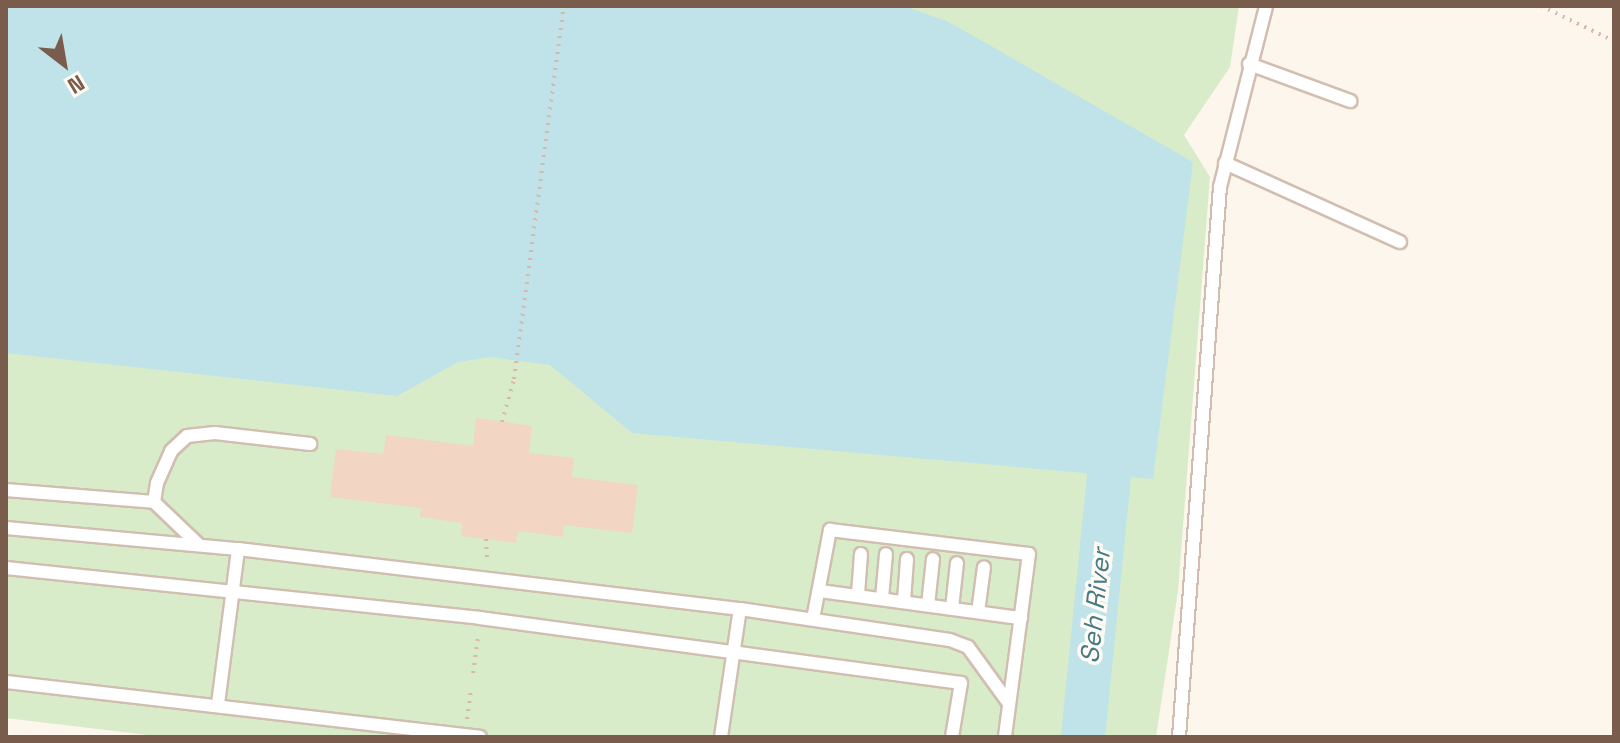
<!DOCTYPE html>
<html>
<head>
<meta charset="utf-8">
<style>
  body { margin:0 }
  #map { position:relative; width:1620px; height:743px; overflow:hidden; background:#fdf6ec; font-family:"Space Grotesk",sans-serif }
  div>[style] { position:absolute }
  .green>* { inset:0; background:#d8ecc9 }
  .water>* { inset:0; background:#bfe3e8 }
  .river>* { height:44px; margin:-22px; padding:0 22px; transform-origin:22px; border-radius:22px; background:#bfe3e8 }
  .building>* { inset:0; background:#f3d5c3 }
  .path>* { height:4px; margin-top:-2px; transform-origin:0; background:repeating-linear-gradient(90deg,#d9b8a5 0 2px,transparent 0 8px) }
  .roads { filter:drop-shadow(2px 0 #d1beb0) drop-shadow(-2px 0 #d1beb0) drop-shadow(0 2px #d1beb0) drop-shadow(0 -2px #d1beb0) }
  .service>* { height:12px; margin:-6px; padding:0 6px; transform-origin:6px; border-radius:6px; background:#fff }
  span { translate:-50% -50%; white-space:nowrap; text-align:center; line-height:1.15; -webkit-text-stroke:7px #fffaf3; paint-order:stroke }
  .water-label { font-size:26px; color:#437c86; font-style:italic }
  .frame { position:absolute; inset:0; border:8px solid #7a5c4d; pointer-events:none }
  .north { position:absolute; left:24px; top:24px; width:80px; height:80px; -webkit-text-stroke:6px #fffaf3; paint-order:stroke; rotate:149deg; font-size:22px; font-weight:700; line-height:32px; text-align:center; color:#7a5c4d }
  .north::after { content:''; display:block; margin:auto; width:28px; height:36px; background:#7a5c4d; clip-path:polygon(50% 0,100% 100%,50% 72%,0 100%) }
</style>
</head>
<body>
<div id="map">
  <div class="green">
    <i style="clip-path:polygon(6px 6px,1239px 6px,1230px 67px,1184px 135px,1210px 177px,1178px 591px,1156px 737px,164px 737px,6px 718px)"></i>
  </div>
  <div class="water">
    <i style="clip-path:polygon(6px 6px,904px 6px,949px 22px,1193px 162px,1153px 479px,632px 433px,550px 365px,490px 357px,458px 362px,397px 396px,6px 353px)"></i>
  </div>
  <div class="river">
    <i style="left:1083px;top:737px;width:263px;rotate:-84.3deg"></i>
  </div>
  <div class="building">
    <i style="clip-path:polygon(476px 418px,532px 426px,529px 453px,574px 458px,572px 477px,638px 485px,632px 533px,564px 525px,563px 537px,518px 531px,516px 543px,461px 536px,462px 523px,420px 517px,421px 508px,330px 497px,336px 449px,383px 454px,386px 435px,473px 446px)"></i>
  </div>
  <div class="path">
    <i style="left:1541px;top:6px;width:81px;rotate:25.6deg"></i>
    <i style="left:502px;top:422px;width:45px;rotate:-74.4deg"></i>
    <i style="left:514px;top:379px;width:376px;rotate:-82.4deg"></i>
    <i style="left:486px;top:539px;width:21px;rotate:87deg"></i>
    <i style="left:473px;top:673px;width:37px;rotate:-82deg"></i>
    <i style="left:467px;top:719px;width:28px;rotate:-82deg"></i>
  </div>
  <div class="roads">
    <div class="service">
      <i style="left:1249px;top:64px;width:108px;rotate:20.1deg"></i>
      <i style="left:1225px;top:163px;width:192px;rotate:24.3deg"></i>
      <i style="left:6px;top:490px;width:148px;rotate:4.6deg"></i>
      <i style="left:154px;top:502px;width:62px;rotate:43.7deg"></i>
      <i style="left:154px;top:502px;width:19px;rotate:-81deg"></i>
      <i style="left:157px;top:483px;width:35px;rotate:-66deg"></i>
      <i style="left:171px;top:451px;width:22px;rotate:-43deg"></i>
      <i style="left:187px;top:436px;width:28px;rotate:-6deg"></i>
      <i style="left:215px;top:433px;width:96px;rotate:6.6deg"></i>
      <i style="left:6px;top:528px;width:233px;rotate:5.2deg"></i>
      <i style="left:238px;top:549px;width:506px;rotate:6.82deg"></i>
      <i style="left:740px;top:609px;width:212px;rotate:8.4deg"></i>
      <i style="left:950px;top:640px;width:19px;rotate:21deg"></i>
      <i style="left:968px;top:647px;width:68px;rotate:54deg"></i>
      <i style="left:6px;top:568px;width:477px;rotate:6deg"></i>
      <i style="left:480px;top:618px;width:485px;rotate:7.7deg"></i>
      <i style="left:961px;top:683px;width:55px;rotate:99.5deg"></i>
      <i style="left:820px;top:591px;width:203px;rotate:7.7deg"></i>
      <i style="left:858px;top:594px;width:40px;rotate:-85.7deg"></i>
      <i style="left:882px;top:598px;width:44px;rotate:-84.8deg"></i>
      <i style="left:904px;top:601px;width:42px;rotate:-85.9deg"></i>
      <i style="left:928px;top:605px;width:46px;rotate:-83.8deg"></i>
      <i style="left:952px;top:608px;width:45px;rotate:-83.7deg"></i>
      <i style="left:978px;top:612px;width:45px;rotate:-82.4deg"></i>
      <i style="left:813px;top:619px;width:91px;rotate:-79.2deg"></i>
      <i style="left:830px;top:530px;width:200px;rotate:6.9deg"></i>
      <i style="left:1029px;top:554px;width:185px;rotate:97.5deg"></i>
      <i style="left:6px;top:682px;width:477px;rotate:6.6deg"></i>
      <i style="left:218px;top:704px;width:156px;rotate:-82.6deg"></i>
      <i style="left:721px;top:737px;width:129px;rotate:-81.6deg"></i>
      <i style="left:1179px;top:737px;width:552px;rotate:-85.74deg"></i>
      <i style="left:1220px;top:187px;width:187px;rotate:-75.7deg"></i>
    </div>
  </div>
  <div class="water-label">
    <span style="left:1096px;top:606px;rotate:-84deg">Seh River</span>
  </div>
  <div class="frame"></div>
  <div class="north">N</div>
</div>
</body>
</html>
